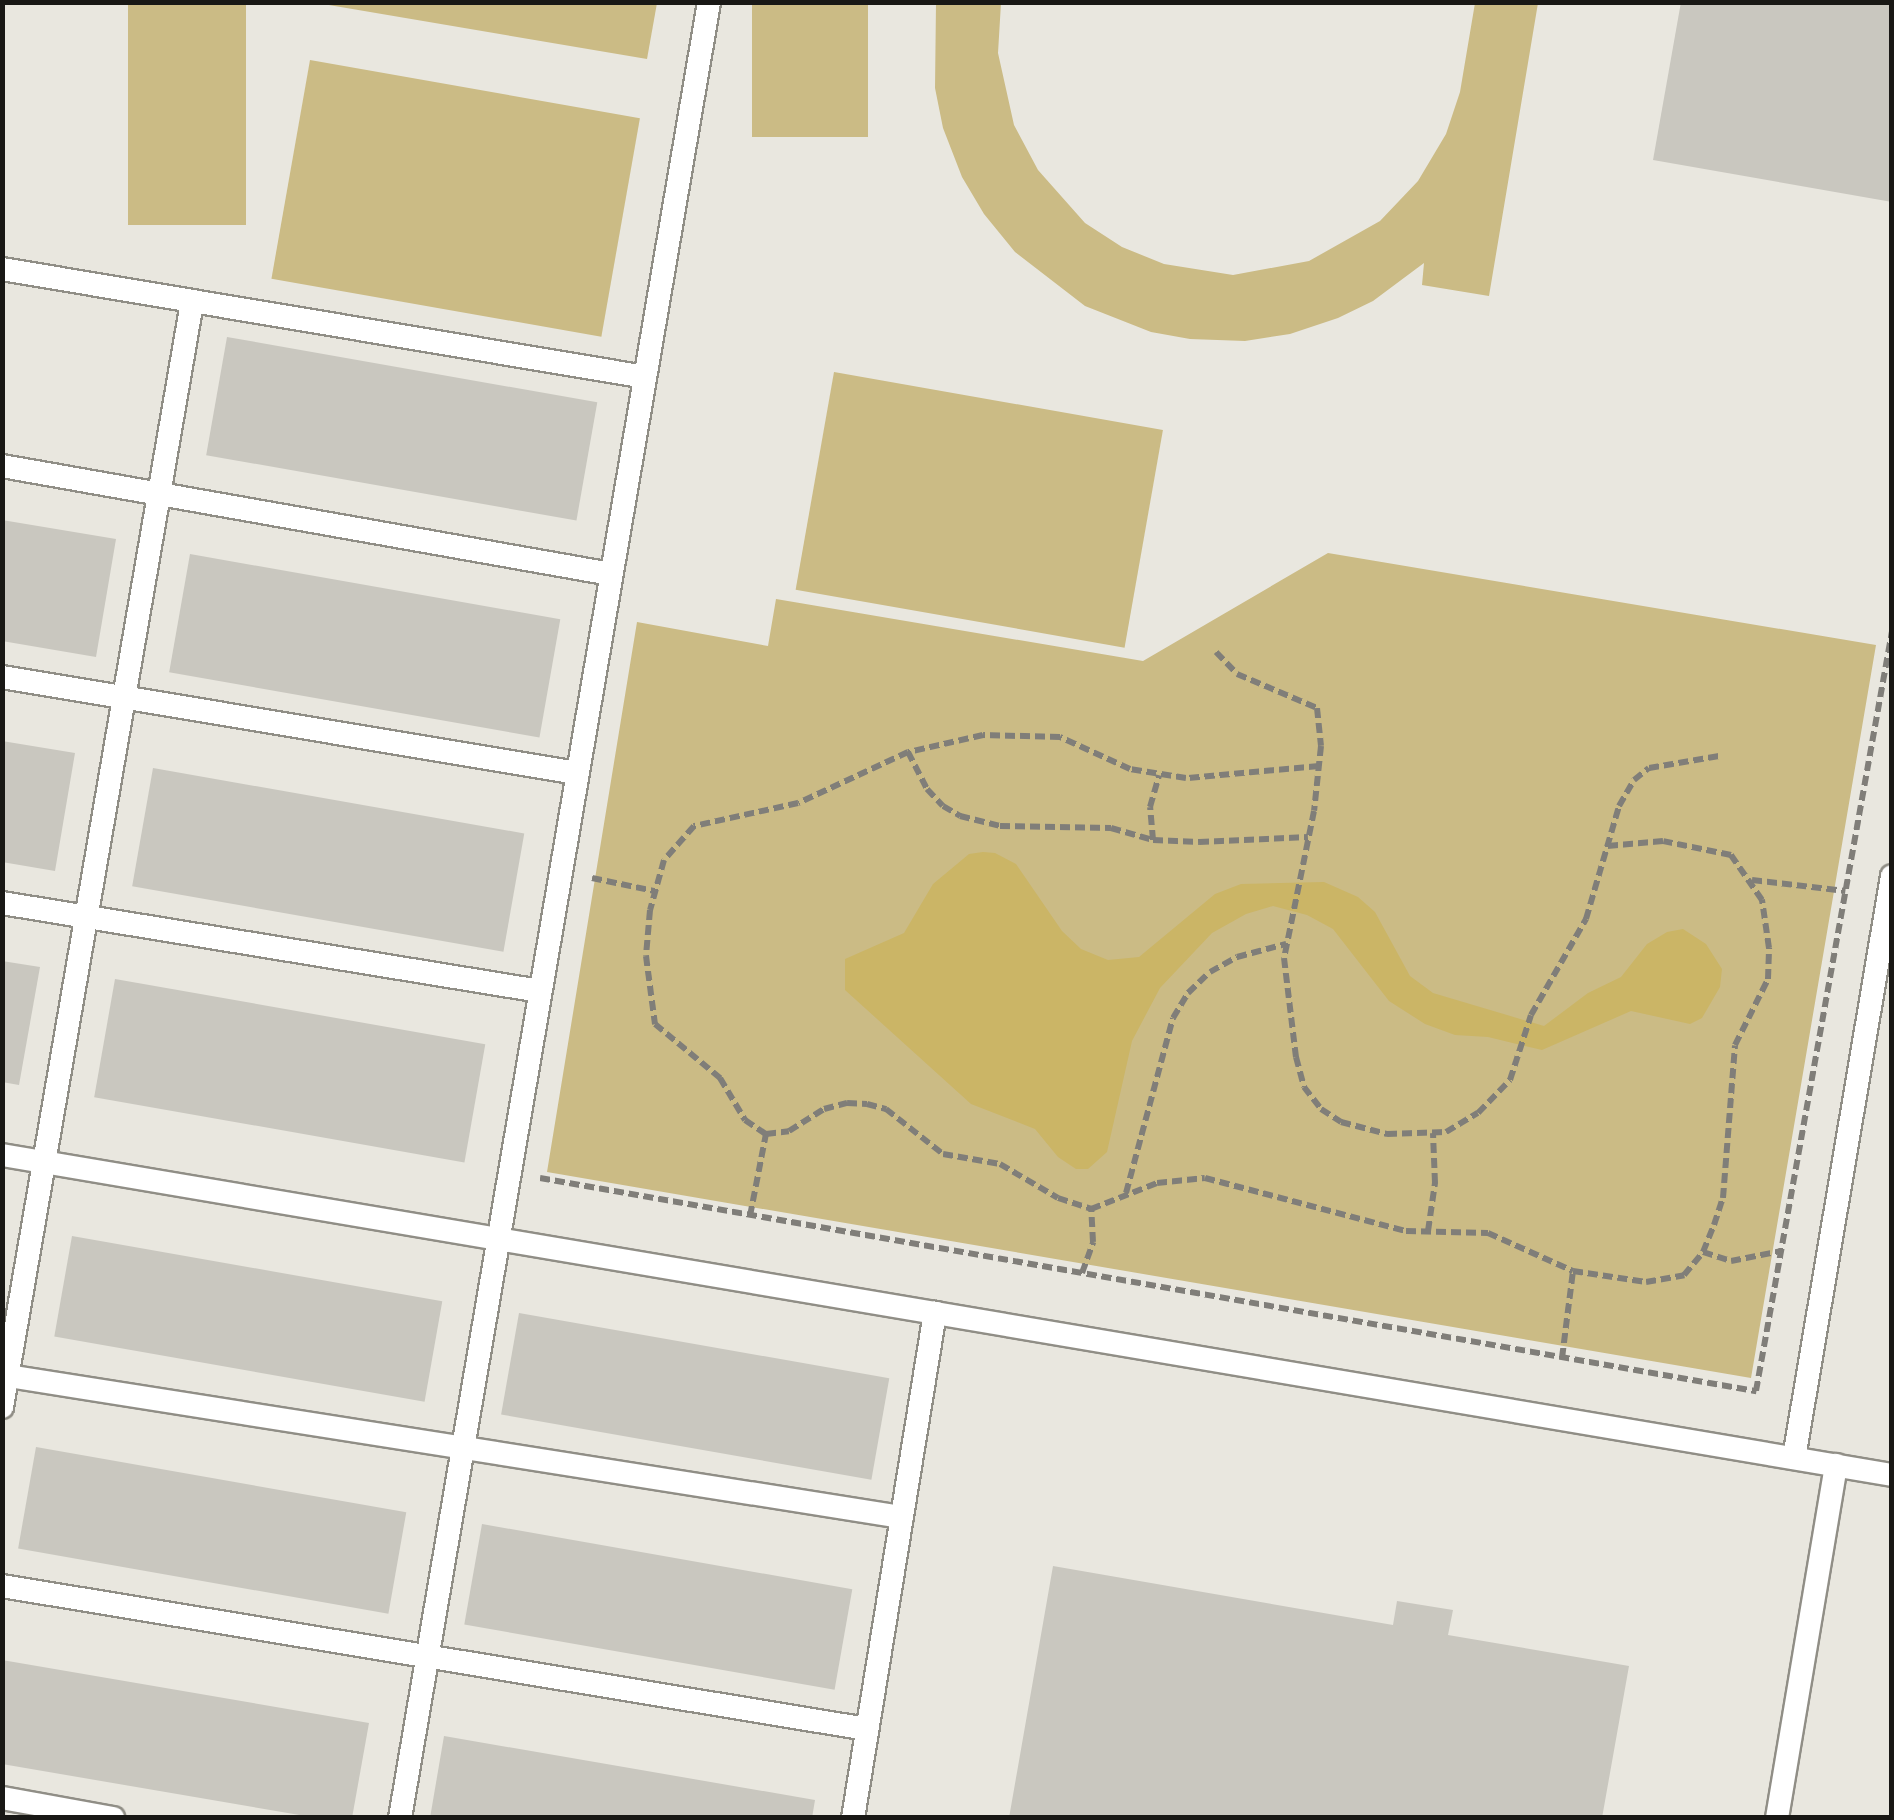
<!DOCTYPE html>
<html>
<head>
<meta charset="utf-8">
<style>
  body { margin:0 }
  #map { position:relative; width:1894px; height:1820px; overflow:hidden; background:#e9e7df; font-family:"Fira Sans Condensed",sans-serif }
  div>[style] { position:absolute }
  .green>* { inset:0; background:#cbbb85; transform-origin:0 0 }
  .water>* { inset:0; background:#cbb566 }
  .building>* { inset:0; background:#c9c7bf; transform-origin:0 0 }
  .path>* { height:6px; margin-top:-3px; transform-origin:0; background:repeating-linear-gradient(90deg,#807e79 0 10px,transparent 0 15px) }
  .roads { filter:drop-shadow(2px 0 #908e86) drop-shadow(-2px 0 #908e86) drop-shadow(0 2px #908e86) drop-shadow(0 -2px #908e86) }
  .service>* { height:22px; margin:-11px; padding:0 11px; transform-origin:11px; border-radius:11px; background:#fff }
  span { translate:-50% -50%; white-space:nowrap; text-align:center; line-height:1.15; -webkit-text-stroke:10px #e9e7df; paint-order:stroke }
  .frame { position:absolute; inset:0; border:5px solid #191815; pointer-events:none }
</style>
</head>
<body>
<div id="map">
  <div class="green">
    <i style="left:128px;top:2px;width:118px;height:223px"></i>
    <i style="clip-path:polygon(317px 3px,317px 2px,657px 3px,647px 59px)"></i>
    <i style="left:752px;top:3px;width:116px;height:134px"></i>
    <i style="clip-path:polygon(936px 3px,1001px 3px,998px 53px,1014px 125px,1038px 170px,1085px 223px,1122px 247px,1164px 264px,1233px 275px,1309px 261px,1380px 221px,1418px 181px,1446px 134px,1460px 92px,1475px 3px,1538px 3px,1489px 296px,1422px 285px,1424px 263px,1373px 301px,1338px 318px,1290px 334px,1245px 341px,1190px 339px,1151px 332px,1085px 306px,1015px 252px,984px 214px,962px 177px,943px 128px,935px 88px)"></i>
    <i style="left:310px;top:60px;width:335px;height:222px;rotate:10deg"></i>
    <i style="left:834px;top:372px;width:334px;height:221px;rotate:10deg"></i>
    <i style="clip-path:polygon(1328px 553px,1876px 645px,1751px 1378px,547px 1172px,637px 622px,768px 646px,776px 599px,1143px 661px)"></i>
  </div>
  <div class="water">
    <i style="clip-path:polygon(983px 852px,995px 853px,1016px 864px,1062px 931px,1081px 949px,1108px 960px,1139px 957px,1215px 894px,1241px 884px,1324px 882px,1358px 897px,1375px 912px,1410px 976px,1433px 993px,1544px 1026px,1588px 993px,1621px 977px,1647px 944px,1667px 932px,1683px 929px,1706px 944px,1722px 969px,1720px 987px,1702px 1018px,1690px 1024px,1631px 1011px,1542px 1050px,1488px 1037px,1455px 1035px,1425px 1024px,1389px 1001px,1333px 929px,1307px 915px,1273px 906px,1246px 914px,1212px 933px,1160px 988px,1132px 1041px,1107px 1152px,1088px 1169px,1076px 1169px,1058px 1157px,1035px 1129px,971px 1104px,845px 990px,845px 959px,904px 933px,933px 884px,969px 854px)"></i>
  </div>
  <div class="building">
    <i style="clip-path:polygon(1681px 2px,1892px 2px,1892px 202px,1653px 160px)"></i>
    <i style="left:227px;top:337px;width:376px;height:120px;rotate:10deg"></i>
    <i style="clip-path:polygon(2px 520px,116px 539px,96px 657px,2px 641px)"></i>
    <i style="left:190px;top:554px;width:376px;height:120px;rotate:10deg"></i>
    <i style="clip-path:polygon(2px 741px,75px 753px,55px 871px,2px 862px)"></i>
    <i style="left:153px;top:768px;width:377px;height:120px;rotate:10deg"></i>
    <i style="clip-path:polygon(2px 961px,40px 967px,19px 1085px,2px 1082px)"></i>
    <i style="left:115px;top:979px;width:376px;height:120px;rotate:10deg"></i>
    <i style="left:72px;top:1236px;width:376px;height:102px;rotate:10deg"></i>
    <i style="left:519px;top:1313px;width:376px;height:103px;rotate:10deg"></i>
    <i style="left:36px;top:1447px;width:376px;height:103px;rotate:10deg"></i>
    <i style="left:482px;top:1524px;width:376px;height:102px;rotate:10deg"></i>
    <i style="clip-path:polygon(1053px 1566px,1393px 1625px,1397px 1601px,1453px 1610px,1448px 1635px,1629px 1666px,1602px 1818px,1009px 1818px)"></i>
    <i style="clip-path:polygon(2px 1660px,369px 1723px,352px 1818px,317px 1818px,2px 1764px)"></i>
    <i style="clip-path:polygon(444px 1736px,815px 1800px,812px 1818px,430px 1818px)"></i>
  </div>
  <div class="path">
    <i style="left:1216px;top:652px;width:30px;rotate:46deg"></i>
    <i style="left:1237px;top:674px;width:87px;rotate:23deg"></i>
    <i style="left:1317px;top:708px;width:38px;rotate:84deg"></i>
    <i style="left:1321px;top:746px;width:65px;rotate:96.1deg"></i>
    <i style="left:1314px;top:811px;width:150px;rotate:101.5deg"></i>
    <i style="left:1284px;top:958px;width:100px;rotate:83.1deg"></i>
    <i style="left:1296px;top:1057px;width:31px;rotate:75deg"></i>
    <i style="left:1304px;top:1087px;width:28px;rotate:52deg"></i>
    <i style="left:1321px;top:1109px;width:24px;rotate:33deg"></i>
    <i style="left:1341px;top:1122px;width:48px;rotate:14.6deg"></i>
    <i style="left:1387px;top:1134px;width:59px;rotate:-1.9deg"></i>
    <i style="left:1446px;top:1132px;width:37px;rotate:-31deg"></i>
    <i style="left:1478px;top:1113px;width:46px;rotate:-45.9deg"></i>
    <i style="left:1510px;top:1080px;width:68px;rotate:-72.1deg"></i>
    <i style="left:1531px;top:1015px;width:111px;rotate:-60.2deg"></i>
    <i style="left:1586px;top:919px;width:118px;rotate:-73.7deg"></i>
    <i style="left:1619px;top:806px;width:30px;rotate:-60deg"></i>
    <i style="left:1634px;top:780px;width:19px;rotate:-39deg"></i>
    <i style="left:1649px;top:768px;width:71px;rotate:-9.7deg"></i>
    <i style="left:908px;top:752px;width:42px;rotate:62.8deg"></i>
    <i style="left:927px;top:789px;width:23px;rotate:47deg"></i>
    <i style="left:943px;top:806px;width:20px;rotate:30deg"></i>
    <i style="left:960px;top:816px;width:41px;rotate:14deg"></i>
    <i style="left:1000px;top:826px;width:111px;rotate:1deg"></i>
    <i style="left:1111px;top:828px;width:44px;rotate:15.9deg"></i>
    <i style="left:1153px;top:840px;width:46px;rotate:2.5deg"></i>
    <i style="left:1199px;top:842px;width:109px;rotate:-2.6deg"></i>
    <i style="left:1319px;top:766px;width:134px;rotate:174.8deg"></i>
    <i style="left:1186px;top:778px;width:57px;rotate:-170.9deg"></i>
    <i style="left:1130px;top:769px;width:77px;rotate:-155.4deg"></i>
    <i style="left:1060px;top:737px;width:77px;rotate:-178.5deg"></i>
    <i style="left:983px;top:735px;width:77px;rotate:167.2deg"></i>
    <i style="left:908px;top:752px;width:121px;rotate:155.1deg"></i>
    <i style="left:798px;top:803px;width:107px;rotate:167.5deg"></i>
    <i style="left:694px;top:826px;width:45px;rotate:131.4deg"></i>
    <i style="left:664px;top:860px;width:52px;rotate:105.6deg"></i>
    <i style="left:650px;top:910px;width:46px;rotate:95deg"></i>
    <i style="left:646px;top:956px;width:69px;rotate:82.5deg"></i>
    <i style="left:655px;top:1024px;width:85px;rotate:39.7deg"></i>
    <i style="left:720px;top:1078px;width:49px;rotate:59.2deg"></i>
    <i style="left:745px;top:1120px;width:25px;rotate:34deg"></i>
    <i style="left:766px;top:1134px;width:23px;rotate:-7deg"></i>
    <i style="left:789px;top:1131px;width:41px;rotate:-32.2deg"></i>
    <i style="left:824px;top:1109px;width:24px;rotate:-15deg"></i>
    <i style="left:847px;top:1103px;width:20px;rotate:3deg"></i>
    <i style="left:867px;top:1104px;width:20px;rotate:15deg"></i>
    <i style="left:886px;top:1109px;width:73px;rotate:38.3deg"></i>
    <i style="left:943px;top:1154px;width:58px;rotate:10deg"></i>
    <i style="left:1000px;top:1164px;width:67px;rotate:30.4deg"></i>
    <i style="left:1058px;top:1198px;width:35px;rotate:18deg"></i>
    <i style="left:1091px;top:1209px;width:71px;rotate:-21.5deg"></i>
    <i style="left:1157px;top:1183px;width:48px;rotate:-5.9deg"></i>
    <i style="left:1205px;top:1178px;width:208px;rotate:14.8deg"></i>
    <i style="left:1406px;top:1231px;width:82px;rotate:1.4deg"></i>
    <i style="left:1488px;top:1233px;width:93px;rotate:24.1deg"></i>
    <i style="left:1573px;top:1271px;width:74px;rotate:8.6deg"></i>
    <i style="left:1646px;top:1282px;width:39px;rotate:-10deg"></i>
    <i style="left:1684px;top:1275px;width:30px;rotate:-50deg"></i>
    <i style="left:1703px;top:1252px;width:29px;rotate:-68deg"></i>
    <i style="left:1714px;top:1225px;width:28px;rotate:-72deg"></i>
    <i style="left:1723px;top:1198px;width:153px;rotate:-85.5deg"></i>
    <i style="left:1735px;top:1045px;width:74px;rotate:-63.4deg"></i>
    <i style="left:1768px;top:979px;width:31px;rotate:-88deg"></i>
    <i style="left:1769px;top:948px;width:49px;rotate:-98.3deg"></i>
    <i style="left:1762px;top:900px;width:55px;rotate:-124.6deg"></i>
    <i style="left:1731px;top:855px;width:69px;rotate:-168.4deg"></i>
    <i style="left:1663px;top:841px;width:56px;rotate:174.9deg"></i>
    <i style="left:1153px;top:840px;width:33px;rotate:-95deg"></i>
    <i style="left:1150px;top:807px;width:33px;rotate:-74deg"></i>
    <i style="left:592px;top:878px;width:63px;rotate:11.8deg"></i>
    <i style="left:1752px;top:880px;width:94px;rotate:6.7deg"></i>
    <i style="left:540px;top:1178px;width:1235px;rotate:9.94deg"></i>
    <i style="left:1756px;top:1391px;width:772px;rotate:-79.85deg"></i>
    <i style="left:1126px;top:1193px;width:181px;rotate:-75deg"></i>
    <i style="left:1173px;top:1018px;width:29px;rotate:-59deg"></i>
    <i style="left:1188px;top:993px;width:30px;rotate:-44deg"></i>
    <i style="left:1210px;top:972px;width:31px;rotate:-29deg"></i>
    <i style="left:1237px;top:957px;width:51px;rotate:-14.9deg"></i>
    <i style="left:750px;top:1216px;width:84px;rotate:-79deg"></i>
    <i style="left:1428px;top:1231px;width:49px;rotate:-81.7deg"></i>
    <i style="left:1435px;top:1183px;width:50px;rotate:-92.3deg"></i>
    <i style="left:1703px;top:1252px;width:29px;rotate:18deg"></i>
    <i style="left:1731px;top:1261px;width:51px;rotate:-11.3deg"></i>
    <i style="left:1082px;top:1273px;width:33px;rotate:-70deg"></i>
    <i style="left:1093px;top:1242px;width:33px;rotate:-93deg"></i>
    <i style="left:1562px;top:1358px;width:88px;rotate:-82.8deg"></i>
  </div>
  <div class="roads">
    <div class="service">
      <i style="left:2px;top:269px;width:652px;rotate:9.53deg"></i>
      <i style="left:2px;top:466px;width:619px;rotate:10.06deg"></i>
      <i style="left:2px;top:677px;width:583px;rotate:9.48deg"></i>
      <i style="left:2px;top:903px;width:545px;rotate:9.29deg"></i>
      <i style="left:2px;top:1155px;width:1917px;rotate:9.61deg"></i>
      <i style="left:2px;top:1375px;width:911px;rotate:8.97deg"></i>
      <i style="left:2px;top:1407px;width:1121px;rotate:-80.24deg"></i>
      <i style="left:1794px;top:1458px;width:590px;rotate:-80.44deg"></i>
      <i style="left:2px;top:1586px;width:877px;rotate:9.39deg"></i>
      <i style="left:2px;top:1798px;width:113px;rotate:10.2deg"></i>
      <i style="left:400px;top:1818px;width:1842px;rotate:-80.34deg"></i>
      <i style="left:853px;top:1818px;width:512px;rotate:-80.78deg"></i>
      <i style="left:1777px;top:1818px;width:358px;rotate:-80.5deg"></i>
    </div>
  </div>
  <div class="frame"></div>
</div>
</body>
</html>
